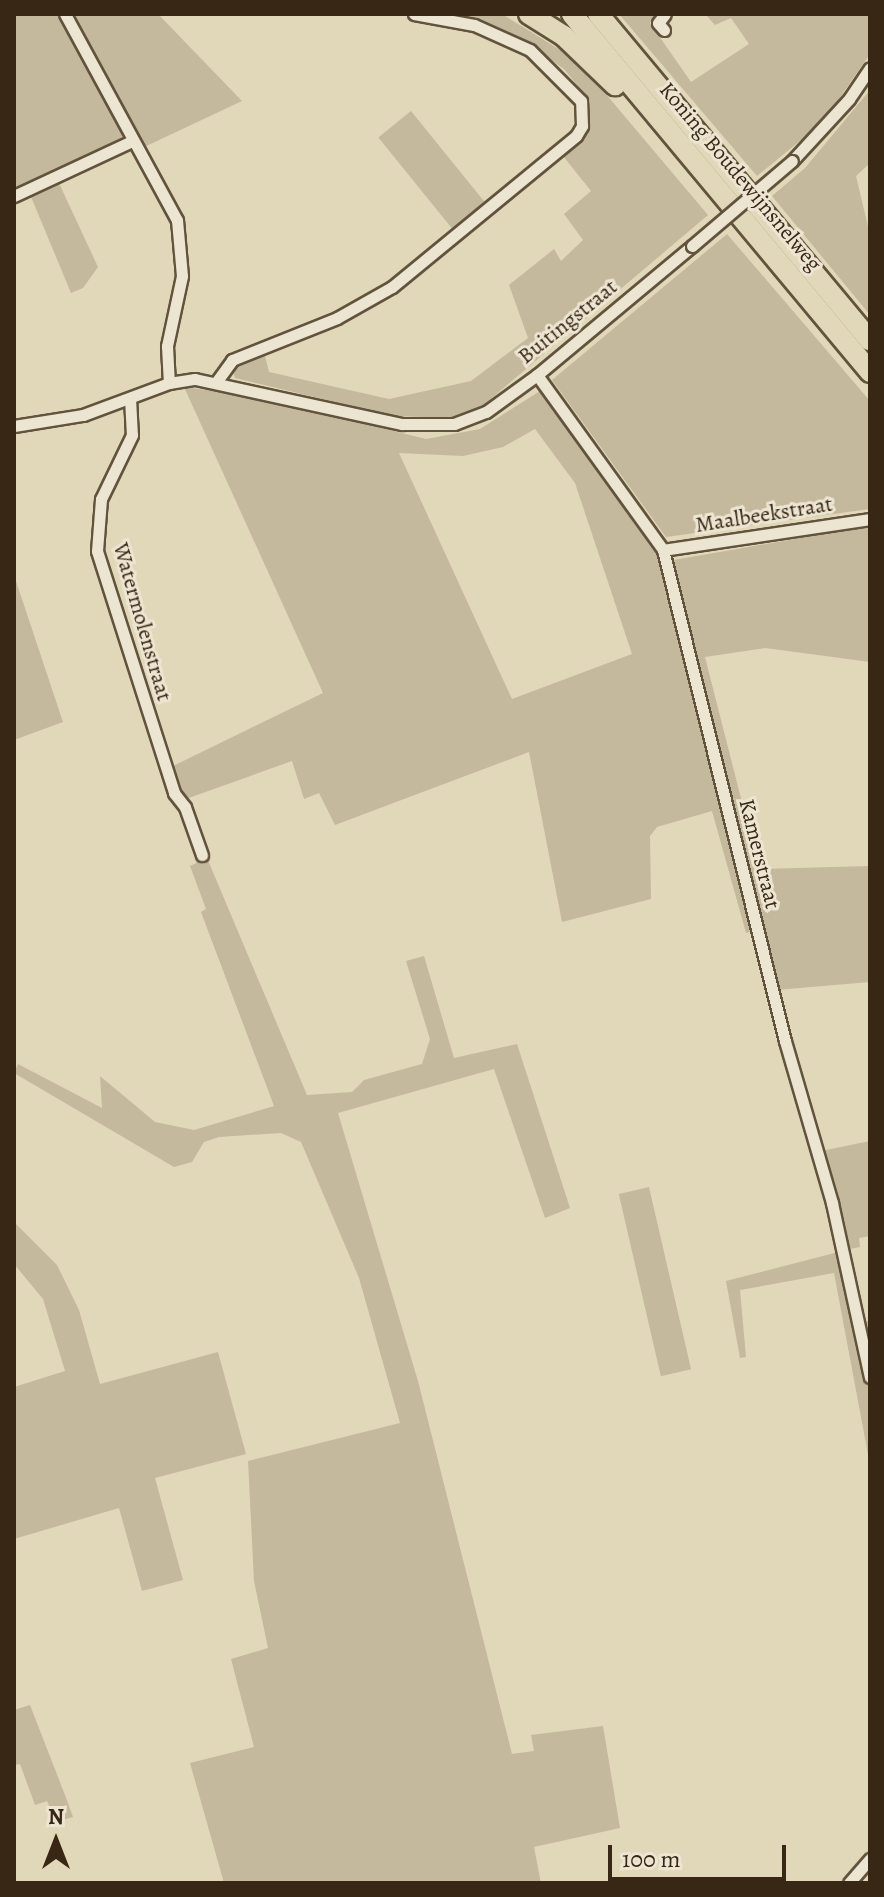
<!DOCTYPE html>
<html>
<head>
<meta charset="utf-8">
<style>
  body { margin:0 }
  #map { position:relative; width:884px; height:1897px; overflow:hidden; background:#e1d7b9; font-family:Alegreya,serif }
  div>[style] { position:absolute }
  .green>* { inset:0; background:#c4b99d; transform-origin:0 0 }
  .roads { filter:drop-shadow(2px 0 #62533d) drop-shadow(-2px 0 #62533d) drop-shadow(0 2px #62533d) drop-shadow(0 -2px #62533d) }
  .street>* { height:11px; margin:-5.5px; padding:0 5.5px; transform-origin:5.5px; border-radius:5.5px; background:#ece5d2 }
  .highway>* { height:20px; margin:-10px; padding:0 10px; transform-origin:10px; border-radius:10px; background:#e1d7b9 }
  .bridges { filter:drop-shadow(2px 0 #62533d) drop-shadow(-2px 0 #62533d) drop-shadow(0 2px #62533d) drop-shadow(0 -2px #62533d) }
  .street-bridge>* { height:11px; margin:-5.5px; padding:0 5.5px; transform-origin:5.5px; border-radius:5.5px; background:#ece5d2 }
  span { translate:-50% -50%; white-space:nowrap; text-align:center; line-height:1.15; -webkit-text-stroke:6px #ece5d2; paint-order:stroke }
  .street-label { font-size:22px; color:#382714 }
  .frame { position:absolute; inset:0; border:16px solid #382714; pointer-events:none }
  .north { position:absolute; left:16px; top:1801px; width:80px; height:80px; -webkit-text-stroke:6px #ece5d2; paint-order:stroke; rotate:0deg; font-size:22px; font-weight:700; line-height:32px; text-align:center; color:#382714 }
  .north::after { content:''; display:block; margin:auto; width:28px; height:36px; background:#382714; clip-path:polygon(50% 0,100% 100%,50% 72%,0 100%) }
  .scale { position:absolute; left:608px; top:1845px; width:178px; height:36px; box-sizing:border-box; border:4px solid #382714; border-top:0; padding-left:10px; font-size:24px; line-height:28px; white-space:nowrap; color:#382714; -webkit-text-stroke:6px #ece5d2; paint-order:stroke }
</style>
</head>
<body>
<div id="map">
  <div class="green">
    <i style="clip-path:polygon(14px 14px,62px 14px,124px 132px,119px 142px,14px 191px)"></i>
    <i style="clip-path:polygon(68px 14px,158px 14px,242px 101px,140px 149px)"></i>
    <i style="clip-path:polygon(445px 14px,502px 14px,578px 61px,708px 215px,480px 408px,450px 418px,393px 416px,235px 378px,232px 368px,238px 363px,264px 352px,269px 372px,389px 399px,471px 381px,528px 338px,509px 285px,554px 249px,561px 261px,583px 240px,564px 214px,591px 191px,563px 156px,582px 143px,590px 124px,590px 101px,564px 69px,524px 41px)"></i>
    <i style="clip-path:polygon(619px 14px,658px 14px,650px 23px,691px 82px,749px 44px,731px 18px,715px 25px,705px 14px,870px 14px,870px 54px,823px 122px,757px 176px)"></i>
    <i style="clip-path:polygon(870px 90px,870px 163px,856px 176px,870px 235px,870px 315px,772px 196px,805px 168px)"></i>
    <i style="left:411px;top:111px;width:118px;height:42px;rotate:51deg"></i>
    <i style="clip-path:polygon(58px 181px,98px 267px,83px 288px,71px 293px,29px 192px)"></i>
    <i style="clip-path:polygon(727px 234px,870px 401px,870px 509px,666px 537px,552px 380px)"></i>
    <i style="clip-path:polygon(evenodd,184px 387px,252px 396px,426px 439px,480px 429px,540px 391px,662px 562px,870px 526px,870px 662px,765px 648px,705px 657px,759px 869px,870px 866px,870px 982px,776px 990px,760px 929px,746px 933px,712px 811px,657px 827px,650px 836px,651px 899px,562px 922px,529px 752px,335px 825px,319px 793px,304px 799px,292px 761px,186px 799px,171px 767px,323px 693px,184px 387px,535px 429px,575px 483px,632px 654px,512px 699px,399px 453px,463px 456px,503px 447px,535px 429px)"></i>
    <i style="clip-path:polygon(14px 575px,63px 722px,14px 740px)"></i>
    <i style="clip-path:polygon(207px 858px,307px 1095px,352px 1092px,364px 1080px,422px 1064px,430px 1039px,406px 961px,424px 956px,454px 1058px,517px 1044px,570px 1208px,545px 1218px,494px 1069px,338px 1113px,418px 1381px,512px 1754px,534px 1751px,531px 1735px,603px 1726px,620px 1828px,534px 1847px,541px 1883px,224px 1883px,190px 1763px,254px 1747px,231px 1659px,268px 1648px,254px 1581px,248px 1461px,400px 1423px,359px 1278px,301px 1142px,281px 1133px,219px 1137px,204px 1142px,192px 1162px,174px 1167px,14px 1073px,18px 1064px,102px 1108px,100px 1076px,155px 1122px,194px 1130px,274px 1106px,201px 912px,206px 909px,190px 866px)"></i>
    <i style="clip-path:polygon(870px 1141px,870px 1236px,859px 1238px,860px 1247px,850px 1249px,864px 1321px,870px 1321px,870px 1465px,834px 1273px,740px 1290px,746px 1357px,740px 1358px,726px 1281px,850px 1249px,821px 1151px)"></i>
    <i style="left:649px;top:1187px;width:187px;height:31px;rotate:77deg"></i>
    <i style="clip-path:polygon(14px 1222px,57px 1265px,79px 1310px,100px 1384px,218px 1352px,246px 1454px,155px 1478px,183px 1580px,142px 1591px,119px 1508px,14px 1539px,14px 1387px,65px 1371px,43px 1299px,14px 1264px)"></i>
    <i style="clip-path:polygon(30px 1705px,65px 1795px,73px 1817px,56px 1822px,47px 1801px,35px 1805px,20px 1764px,14px 1765px,14px 1710px)"></i>
  </div>
  <div class="roads">
    <div class="street">
      <i style="left:65px;top:14px;width:234px;rotate:61.5deg"></i>
      <i style="left:177px;top:220px;width:56px;rotate:84.9deg"></i>
      <i style="left:182px;top:276px;width:72px;rotate:102.1deg"></i>
      <i style="left:167px;top:346px;width:37px;rotate:87deg"></i>
      <i style="left:664px;top:30px;width:9px;rotate:-131deg"></i>
      <i style="left:658px;top:23px;width:11px;rotate:-52deg"></i>
      <i style="left:792px;top:161px;width:84px;rotate:-47.4deg"></i>
      <i style="left:849px;top:99px;width:37px;rotate:-56deg"></i>
      <i style="left:14px;top:196px;width:130px;rotate:-25deg"></i>
      <i style="left:537px;top:375px;width:216px;rotate:54.2deg"></i>
      <i style="left:663px;top:550px;width:506px;rotate:76.05deg"></i>
      <i style="left:785px;top:1041px;width:169px;rotate:73.8deg"></i>
      <i style="left:832px;top:1203px;width:178px;rotate:77.7deg"></i>
      <i style="left:217px;top:381px;width:26px;rotate:-54deg"></i>
      <i style="left:232px;top:360px;width:113px;rotate:-21.8deg"></i>
      <i style="left:337px;top:318px;width:63px;rotate:-29.4deg"></i>
      <i style="left:392px;top:287px;width:238px;rotate:-39.4deg"></i>
      <i style="left:576px;top:136px;width:12px;rotate:-59deg"></i>
      <i style="left:582px;top:126px;width:25px;rotate:-92deg"></i>
      <i style="left:581px;top:101px;width:72px;rotate:-135deg"></i>
      <i style="left:530px;top:50px;width:61px;rotate:-155.9deg"></i>
      <i style="left:474px;top:25px;width:61px;rotate:-169.6deg"></i>
      <i style="left:130px;top:398px;width:37px;rotate:87deg"></i>
      <i style="left:132px;top:435px;width:71px;rotate:115.8deg"></i>
      <i style="left:101px;top:499px;width:52px;rotate:94.4deg"></i>
      <i style="left:97px;top:551px;width:254px;rotate:72.3deg"></i>
      <i style="left:174px;top:793px;width:18px;rotate:52deg"></i>
      <i style="left:185px;top:807px;width:51px;rotate:70.5deg"></i>
      <i style="left:14px;top:426px;width:70px;rotate:-9.1deg"></i>
      <i style="left:83px;top:415px;width:92px;rotate:-20.4deg"></i>
      <i style="left:169px;top:383px;width:26px;rotate:-9deg"></i>
      <i style="left:195px;top:379px;width:212px;rotate:12.3deg"></i>
      <i style="left:402px;top:424px;width:52px"></i>
      <i style="left:454px;top:424px;width:34px;rotate:-21deg"></i>
      <i style="left:486px;top:412px;width:63px;rotate:-36deg"></i>
      <i style="left:537px;top:375px;width:202px;rotate:-39.8deg"></i>
      <i style="left:663px;top:550px;width:209px;rotate:-8.5deg"></i>
      <i style="left:849px;top:1883px;width:32px;rotate:-49deg"></i>
    </div>
    <div class="highway">
      <i style="left:529px;top:14px;width:41px;rotate:32.2deg"></i>
      <i style="left:564px;top:36px;width:71px;rotate:43.9deg"></i>
      <i style="left:572px;top:14px;width:466px;rotate:50.2deg"></i>
      <i style="left:598px;top:14px;width:425px;rotate:50.2deg"></i>
    </div>
  </div>
  <div class="bridges">
    <div class="street-bridge">
      <i style="left:692px;top:246px;width:131px;rotate:-40.4deg"></i>
    </div>
  </div>
  <div class="street-label">
    <span style="left:740px;top:177px;rotate:50deg">Koning Boudewijnsnelweg</span>
    <span style="left:568px;top:322px;rotate:-39deg">Buitingstraat</span>
    <span style="left:764px;top:515px;rotate:-9deg">Maalbeekstraat</span>
    <span style="left:142px;top:622px;rotate:74deg">Watermolenstraat</span>
    <span style="left:759px;top:854px;rotate:76deg">Kamerstraat</span>
  </div>
  <div class="frame"></div>
  <div class="north">N</div>
  <div class="scale">100 m</div>
</div>
</body>
</html>
